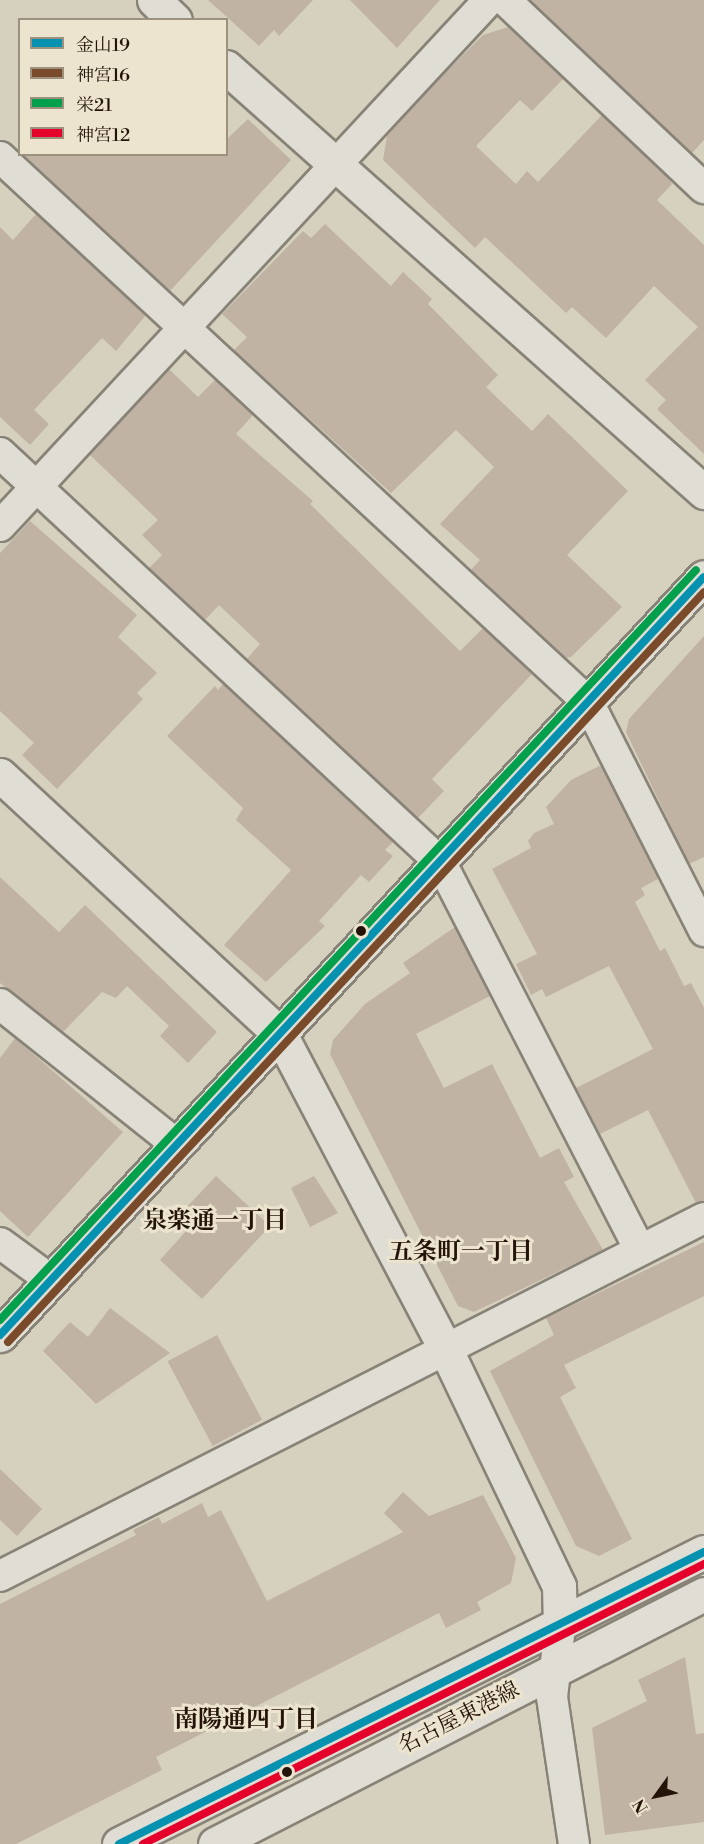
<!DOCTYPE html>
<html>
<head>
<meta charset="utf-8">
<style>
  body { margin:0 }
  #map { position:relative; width:704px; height:1844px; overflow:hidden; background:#d6d1be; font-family:"Libre Bodoni","Noto Serif JP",serif }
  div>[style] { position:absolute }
  .building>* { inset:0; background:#c1b3a4; transform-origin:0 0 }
  .roads { filter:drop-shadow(2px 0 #888377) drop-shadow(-2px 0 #888377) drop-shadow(0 2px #888377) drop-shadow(0 -2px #888377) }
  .minor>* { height:30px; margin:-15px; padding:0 15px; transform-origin:15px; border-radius:15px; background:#e0ddd4 }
  .tertiary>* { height:33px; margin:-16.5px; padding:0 16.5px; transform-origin:16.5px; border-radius:16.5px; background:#e0ddd4 }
  .secondary>* { height:33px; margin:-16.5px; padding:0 16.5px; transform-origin:16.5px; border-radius:16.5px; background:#e0ddd4 }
  .bus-1>* { height:8px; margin:-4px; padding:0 4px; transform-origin:4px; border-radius:4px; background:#0592b0 }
  .bus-2>* { height:8px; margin:-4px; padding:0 4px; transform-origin:4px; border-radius:4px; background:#7a4b2a }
  .bus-3>* { height:8px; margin:-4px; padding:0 4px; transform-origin:4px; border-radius:4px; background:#029f4d }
  .bus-4>* { height:8px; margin:-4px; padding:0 4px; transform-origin:4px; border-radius:4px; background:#e4002b }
  .dots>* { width:16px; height:16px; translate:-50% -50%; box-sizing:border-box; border:3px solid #ece4ce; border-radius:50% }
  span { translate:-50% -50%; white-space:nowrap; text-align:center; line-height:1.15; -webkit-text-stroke:6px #ece4ce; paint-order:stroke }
  .street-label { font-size:22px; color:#241308 }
  .neighbourhood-label { font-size:24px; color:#241308; font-weight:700 }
  .legend { position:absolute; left:18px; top:18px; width:210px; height:138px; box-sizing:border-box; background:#ece4ce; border:2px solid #9c907f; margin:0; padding:8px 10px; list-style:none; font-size:18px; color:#241308 }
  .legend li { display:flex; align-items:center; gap:12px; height:30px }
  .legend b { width:30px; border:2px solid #9c907f }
  .north { position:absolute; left:626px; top:1766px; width:60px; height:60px; -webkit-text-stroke:4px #ece4ce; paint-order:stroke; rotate:237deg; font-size:16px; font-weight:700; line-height:24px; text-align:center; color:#241308 }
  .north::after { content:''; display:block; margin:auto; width:21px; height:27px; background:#241308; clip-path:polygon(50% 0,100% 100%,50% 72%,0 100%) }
</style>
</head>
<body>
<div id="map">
  <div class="building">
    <i style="clip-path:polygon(208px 0,313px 0,279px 36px,274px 30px,259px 46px)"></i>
    <i style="clip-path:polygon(350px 0,440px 0,397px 48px)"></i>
    <i style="clip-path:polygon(530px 0,704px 0,704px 140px,692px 153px)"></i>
    <i style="clip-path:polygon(508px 27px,563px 79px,532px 111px,520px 100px,476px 146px,516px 184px,527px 171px,538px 182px,602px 115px,669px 179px,672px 184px,657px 200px,704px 245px,704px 454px,657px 409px,666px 400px,645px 380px,698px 327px,654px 286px,606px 338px,572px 307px,566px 313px,485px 237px,475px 248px,383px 160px,387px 136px,433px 85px,483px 35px)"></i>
    <i style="clip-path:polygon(248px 119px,291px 160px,170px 291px,23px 154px,226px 154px,226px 140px)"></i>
    <i style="clip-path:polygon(36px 214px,146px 315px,116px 351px,102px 338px,34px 410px,49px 424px,30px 445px,0 417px,0 227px,13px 240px)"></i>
    <i style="clip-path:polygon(325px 224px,391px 286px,403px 272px,432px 299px,428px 304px,498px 375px,486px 387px,532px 431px,548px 414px,628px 491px,567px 555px,622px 607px,571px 657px,566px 658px,471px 570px,480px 560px,440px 524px,494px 467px,456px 430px,391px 493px,234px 350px,247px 337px,222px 314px,303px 231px,311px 238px)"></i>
    <i style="clip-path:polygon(169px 369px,198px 397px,215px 380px,253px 415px,236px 434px,313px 501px,310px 504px,460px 651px,483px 628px,532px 674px,432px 779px,444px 791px,418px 818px,247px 659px,260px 644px,219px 605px,205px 620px,149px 568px,162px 555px,142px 535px,158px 520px,90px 455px)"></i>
    <i style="clip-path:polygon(30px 521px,137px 615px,118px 637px,157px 673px,137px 693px,143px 699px,57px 789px,22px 755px,34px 743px,0 711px,0 553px)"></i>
    <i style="clip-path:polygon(704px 636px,704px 857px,689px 864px,626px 732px,629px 719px)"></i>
    <i style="clip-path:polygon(223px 684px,393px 842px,385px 850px,393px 856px,369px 882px,361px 875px,319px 921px,325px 926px,266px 982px,224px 945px,291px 870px,236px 820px,243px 808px,167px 736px,215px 686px,218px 690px)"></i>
    <i style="clip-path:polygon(601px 765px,658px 879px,641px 888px,645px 895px,635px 902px,660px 951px,665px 948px,684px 986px,691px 983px,704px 1008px,704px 1201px,696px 1203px,648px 1110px,600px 1134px,576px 1088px,653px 1049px,609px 966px,546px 997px,542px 989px,531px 995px,516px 964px,537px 954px,492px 869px,531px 848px,528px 841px,534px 833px,554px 824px,546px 807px,571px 780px)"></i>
    <i style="clip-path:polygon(0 877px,59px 932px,85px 905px,217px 1032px,188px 1063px,160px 1036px,169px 1026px,127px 986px,116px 998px,102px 992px,63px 1032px,0 983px)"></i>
    <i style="clip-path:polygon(455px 927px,490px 996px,416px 1034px,444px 1088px,492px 1064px,540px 1158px,559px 1148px,574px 1177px,564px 1182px,603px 1250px,474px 1312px,458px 1306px,330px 1054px,333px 1040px,365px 1004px,410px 973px,403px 963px)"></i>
    <i style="clip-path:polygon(15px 1038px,123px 1132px,28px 1237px,0 1211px,0 1058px)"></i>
    <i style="clip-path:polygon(216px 1176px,270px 1226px,202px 1299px,160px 1260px,195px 1221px,184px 1210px)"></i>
    <i style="clip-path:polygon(314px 1176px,338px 1213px,310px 1227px,291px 1188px)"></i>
    <i style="clip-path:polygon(704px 1242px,704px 1296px,564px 1365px,576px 1388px,560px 1397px,632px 1539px,599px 1556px,576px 1546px,490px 1371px,554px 1335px,546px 1318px)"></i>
    <i style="clip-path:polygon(110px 1308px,170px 1353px,96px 1404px,43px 1351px,70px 1322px,88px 1337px)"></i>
    <i style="left:217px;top:1335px;width:96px;height:56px;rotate:62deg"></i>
    <i style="clip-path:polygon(0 1469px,42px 1509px,17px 1536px,0 1520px)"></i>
    <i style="clip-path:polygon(403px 1492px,429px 1516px,483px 1495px,516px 1558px,511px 1583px,477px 1602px,481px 1610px,446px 1628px,439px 1613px,156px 1757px,162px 1770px,16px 1844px,0 1844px,0 1604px,136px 1535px,133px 1530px,159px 1517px,162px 1524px,202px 1503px,208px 1517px,221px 1510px,267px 1601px,403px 1532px,384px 1513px)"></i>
    <i style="clip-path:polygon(685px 1657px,696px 1734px,704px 1733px,704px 1822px,605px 1835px,592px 1728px,647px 1701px,638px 1680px)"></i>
  </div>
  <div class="roads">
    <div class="minor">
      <i style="left:505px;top:0;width:274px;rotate:43.4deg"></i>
      <i style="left:0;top:157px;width:802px;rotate:42.83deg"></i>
      <i style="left:588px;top:702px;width:257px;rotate:63.1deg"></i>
      <i style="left:0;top:453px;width:602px;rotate:42.91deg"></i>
      <i style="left:441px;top:863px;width:435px;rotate:62.8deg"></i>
      <i style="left:0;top:526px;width:718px;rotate:-47.09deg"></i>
      <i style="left:0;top:1004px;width:226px;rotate:38.5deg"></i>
      <i style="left:0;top:1243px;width:63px;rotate:36deg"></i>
      <i style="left:0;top:1576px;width:790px;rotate:-26.95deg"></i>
      <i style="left:560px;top:1626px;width:71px;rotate:96.4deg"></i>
      <i style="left:552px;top:1697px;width:149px;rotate:81.5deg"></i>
    </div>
    <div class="tertiary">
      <i style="left:154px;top:0;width:29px;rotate:44deg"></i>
      <i style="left:226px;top:67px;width:640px;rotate:41.64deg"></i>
      <i style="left:0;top:775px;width:381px;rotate:42.8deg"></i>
      <i style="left:280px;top:1034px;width:355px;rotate:62.3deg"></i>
      <i style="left:445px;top:1348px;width:264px;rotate:64.4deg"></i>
      <i style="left:559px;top:1586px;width:40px;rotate:88.6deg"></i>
      <i style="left:0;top:1335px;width:1034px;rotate:-47.12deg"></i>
    </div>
    <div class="secondary">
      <i style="left:119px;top:1844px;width:654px;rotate:-26.53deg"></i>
      <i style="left:215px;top:1844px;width:549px;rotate:-27.08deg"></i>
    </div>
  </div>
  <div class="bus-1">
    <i style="left:0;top:1335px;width:1034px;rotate:-47.12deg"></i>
    <i style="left:119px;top:1844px;width:654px;rotate:-26.53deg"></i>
  </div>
  <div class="bus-2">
    <i style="left:8px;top:1342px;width:1023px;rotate:-47.14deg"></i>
  </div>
  <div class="bus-3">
    <i style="left:0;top:1320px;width:1023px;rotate:-47.14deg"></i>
  </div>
  <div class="bus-4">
    <i style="left:143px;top:1844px;width:627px;rotate:-26.52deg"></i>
  </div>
  <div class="dots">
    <i style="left:361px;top:931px;background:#241308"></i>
    <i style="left:287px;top:1772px;background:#241308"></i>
  </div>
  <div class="street-label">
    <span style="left:459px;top:1718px;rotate:-27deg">名古屋東港線</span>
  </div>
  <div class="neighbourhood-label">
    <span style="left:215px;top:1222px">泉楽通一丁目</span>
    <span style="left:461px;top:1253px">五条町一丁目</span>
    <span style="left:246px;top:1721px">南陽通四丁目</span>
  </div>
  <ul class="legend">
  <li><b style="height:8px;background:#0592b0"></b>金山19</li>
  <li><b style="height:8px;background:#7a4b2a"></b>神宮16</li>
  <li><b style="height:8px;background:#029f4d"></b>栄21</li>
  <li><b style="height:8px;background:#e4002b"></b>神宮12</li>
  </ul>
  <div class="north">N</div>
</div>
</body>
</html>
